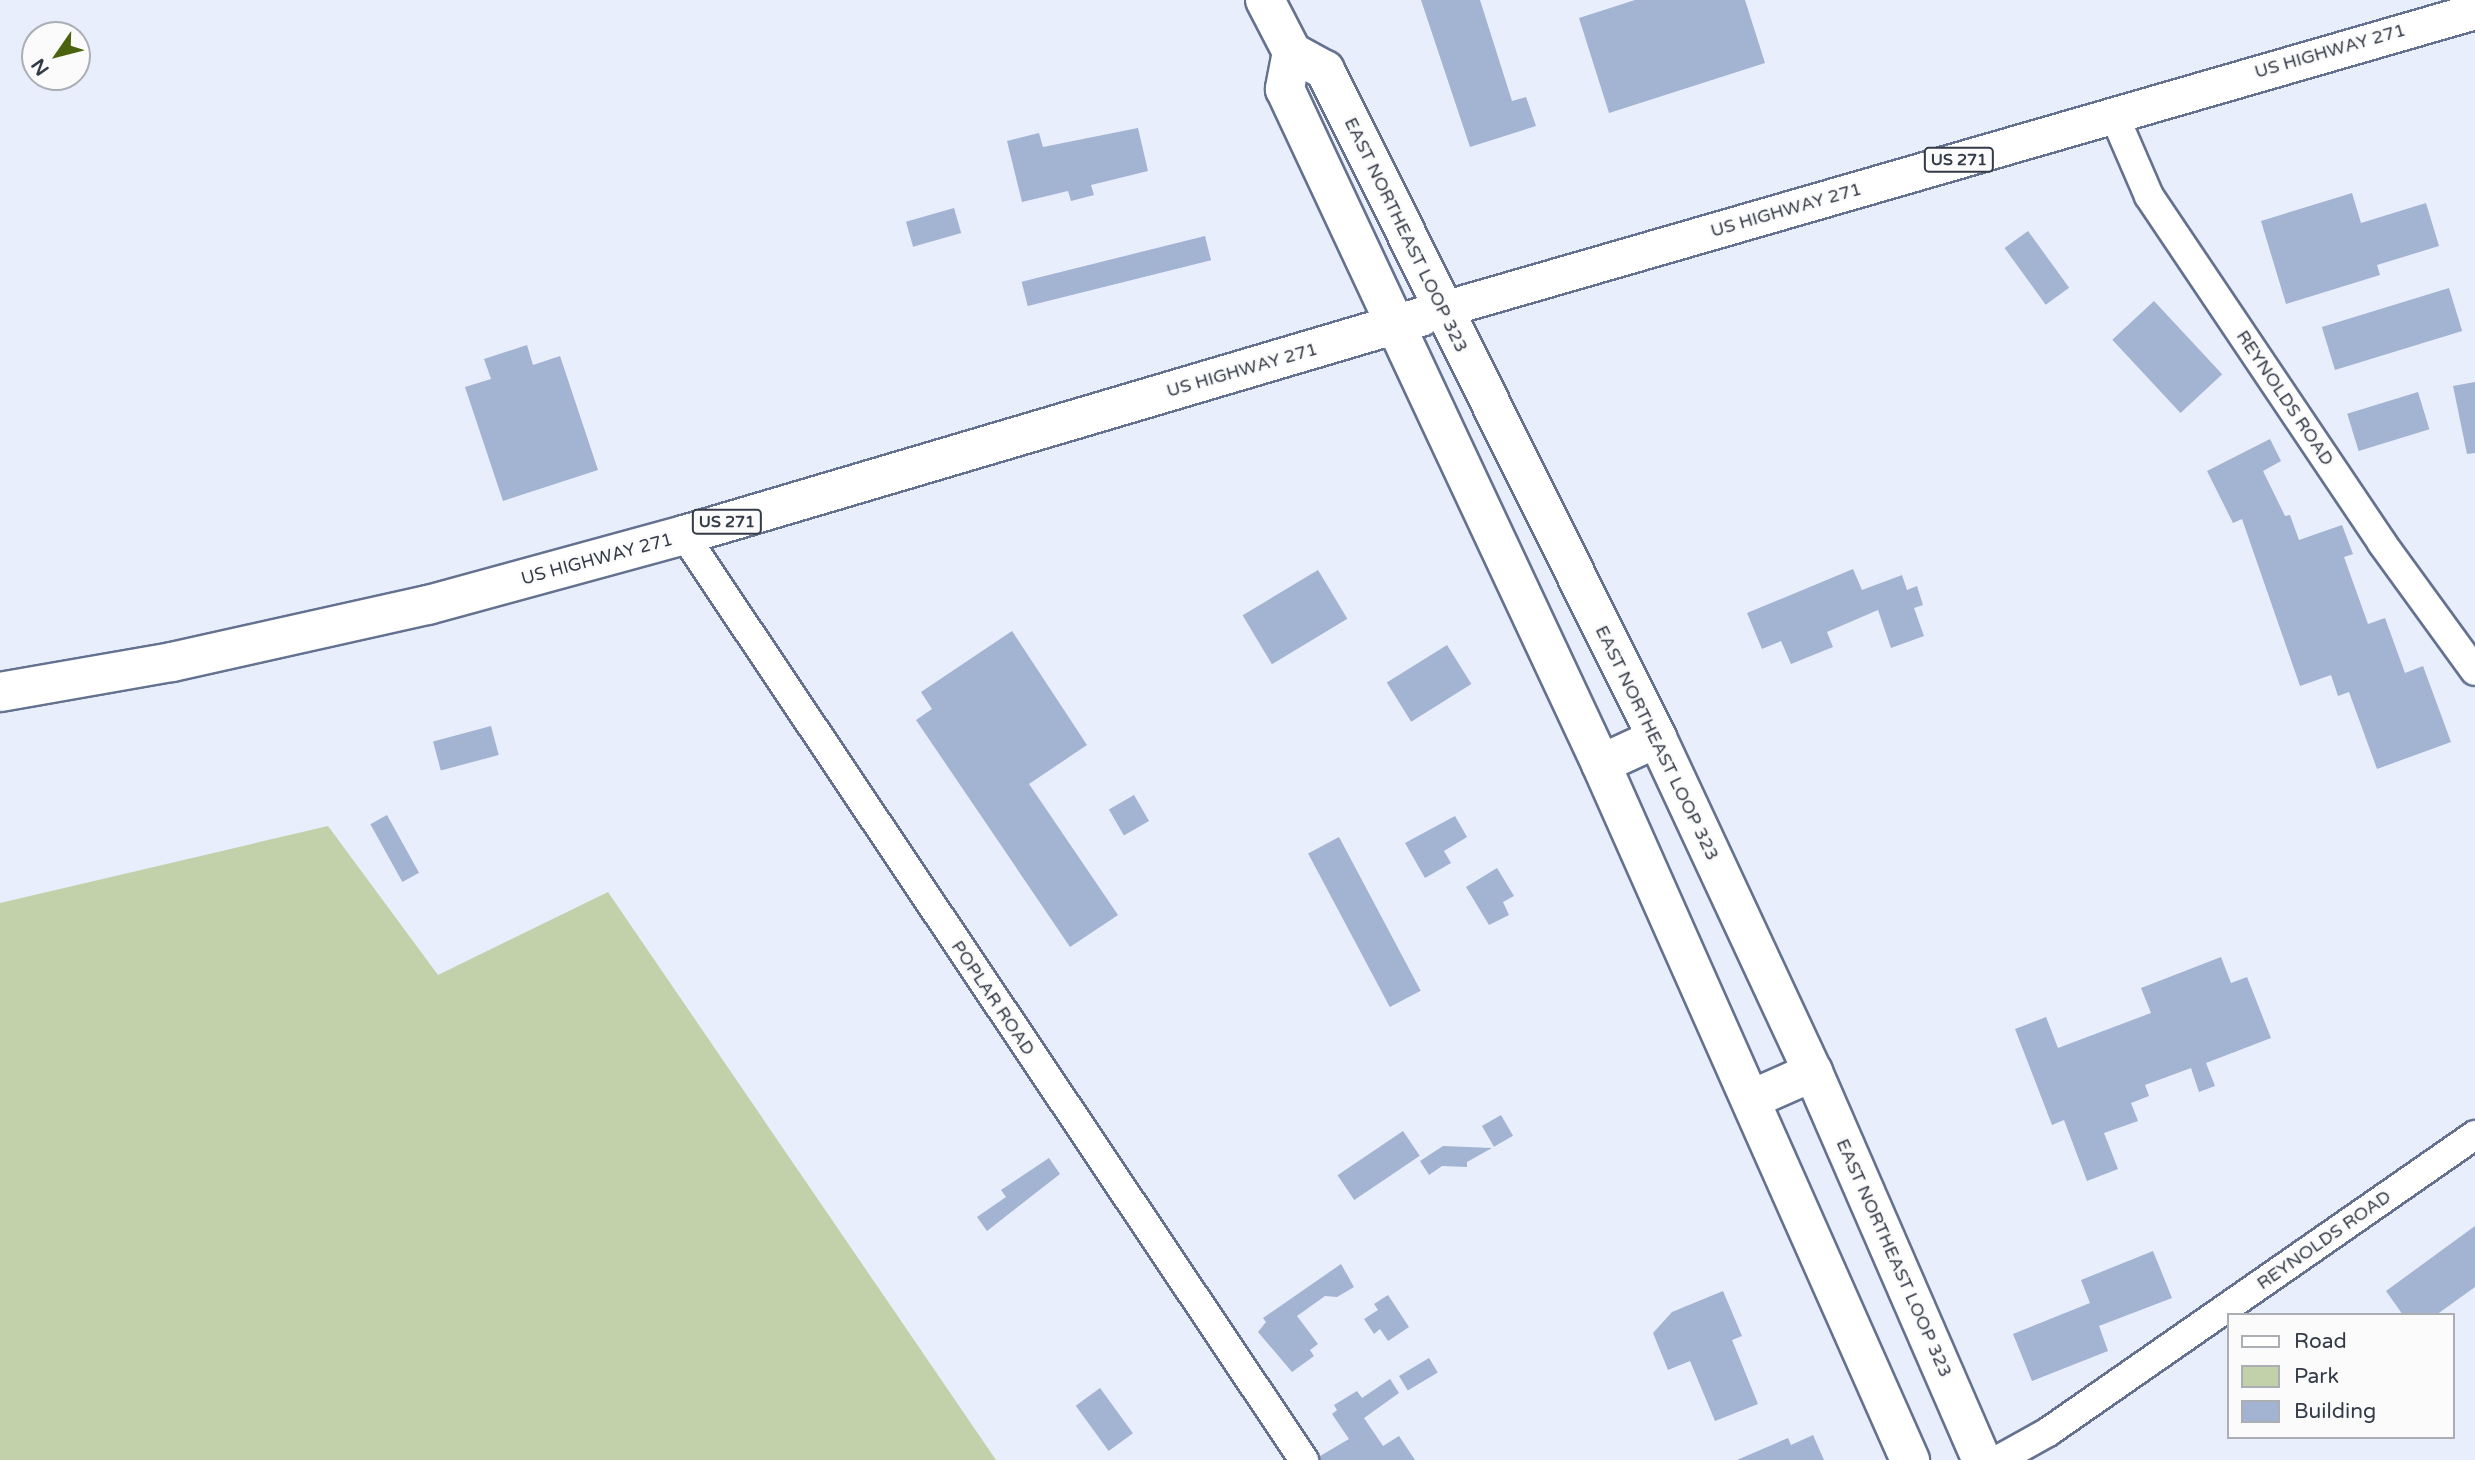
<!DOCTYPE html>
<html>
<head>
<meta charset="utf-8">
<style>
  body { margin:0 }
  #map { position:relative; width:2475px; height:1460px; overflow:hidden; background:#e8eefc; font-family:"Varela Round",sans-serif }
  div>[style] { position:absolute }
  .green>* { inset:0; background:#c3d1ab }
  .building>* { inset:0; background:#a3b3d2; transform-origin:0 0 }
  .roads { filter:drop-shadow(2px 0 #64728f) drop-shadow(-2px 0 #64728f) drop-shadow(0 2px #64728f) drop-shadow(0 -2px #64728f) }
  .minor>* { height:28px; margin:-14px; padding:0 14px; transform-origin:14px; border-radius:14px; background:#fff }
  .major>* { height:35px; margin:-17.5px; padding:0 17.5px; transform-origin:17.5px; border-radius:17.5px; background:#fff }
  .highway>* { height:38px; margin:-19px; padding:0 19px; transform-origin:19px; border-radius:19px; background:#fff }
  span { translate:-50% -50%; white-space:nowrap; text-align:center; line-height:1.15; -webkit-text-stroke:5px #fbfbfb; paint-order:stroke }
  .shield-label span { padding:2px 5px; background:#fbfbfb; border:2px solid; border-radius:5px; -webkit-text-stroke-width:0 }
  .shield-label { font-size:16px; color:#343b48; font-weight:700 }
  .street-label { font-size:18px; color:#343b48 }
  .legend { position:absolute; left:2227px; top:1313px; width:228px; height:126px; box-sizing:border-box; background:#fbfbfb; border:2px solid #abaeb3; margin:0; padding:9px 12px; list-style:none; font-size:21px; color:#343b48 }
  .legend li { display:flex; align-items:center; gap:14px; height:35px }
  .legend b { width:35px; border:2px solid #abaeb3 }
  .north { position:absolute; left:21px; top:21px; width:70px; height:70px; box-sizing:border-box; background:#fbfbfb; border:2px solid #abaeb3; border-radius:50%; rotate:235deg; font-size:19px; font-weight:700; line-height:28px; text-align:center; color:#343b48 }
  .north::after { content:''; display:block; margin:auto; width:24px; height:32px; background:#4b620f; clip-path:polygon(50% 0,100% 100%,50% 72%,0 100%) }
</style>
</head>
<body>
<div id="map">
  <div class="green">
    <i style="clip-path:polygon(328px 826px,438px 975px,608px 892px,996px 1460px,0 1460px,0 903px)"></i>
  </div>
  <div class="building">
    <i style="clip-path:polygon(1421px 0,1480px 0,1512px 101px,1526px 97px,1536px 126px,1470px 147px)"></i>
    <i style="clip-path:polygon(1635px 0,1745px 0,1765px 63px,1609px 113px,1579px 18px)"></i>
    <i style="clip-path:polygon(1138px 128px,1148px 171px,1091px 185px,1094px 195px,1071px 201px,1068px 191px,1022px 202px,1007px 141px,1039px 133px,1043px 147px)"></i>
    <i style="clip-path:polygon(2352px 193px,2361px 223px,2426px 203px,2439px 246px,2377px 265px,2380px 275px,2286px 304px,2261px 221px)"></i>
    <i style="left:954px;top:208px;width:26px;height:50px;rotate:74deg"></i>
    <i style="left:2028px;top:231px;width:70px;height:29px;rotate:54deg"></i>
    <i style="left:1205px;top:236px;width:25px;height:189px;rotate:76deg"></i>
    <i style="left:2449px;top:288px;width:45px;height:133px;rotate:73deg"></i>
    <i style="left:2154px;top:301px;width:100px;height:57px;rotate:47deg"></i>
    <i style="clip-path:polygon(527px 345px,533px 365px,560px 356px,598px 470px,503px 501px,465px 387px,491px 379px,484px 359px)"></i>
    <i style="clip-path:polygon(2475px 382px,2475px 453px,2467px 454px,2453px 386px)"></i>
    <i style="left:2418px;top:392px;width:39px;height:74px;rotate:73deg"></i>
    <i style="clip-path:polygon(2270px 439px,2281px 461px,2263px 471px,2285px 516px,2290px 515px,2299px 540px,2342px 525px,2353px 554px,2344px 557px,2368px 624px,2385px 618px,2405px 673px,2423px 666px,2451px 742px,2377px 769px,2349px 692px,2338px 696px,2331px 675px,2300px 686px,2242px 519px,2233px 523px,2207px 471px)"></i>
    <i style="clip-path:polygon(1853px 569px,1862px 590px,1902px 575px,1907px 590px,1917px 586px,1923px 605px,1914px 608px,1924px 636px,1891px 648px,1878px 610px,1827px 632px,1833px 647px,1791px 664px,1781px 641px,1762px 649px,1747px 613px)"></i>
    <i style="left:1318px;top:570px;width:57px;height:88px;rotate:59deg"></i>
    <i style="clip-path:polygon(1012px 631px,1087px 745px,1029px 784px,1118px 915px,1070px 947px,916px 720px,932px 709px,921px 692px)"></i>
    <i style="left:1447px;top:645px;width:46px;height:71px;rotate:58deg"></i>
    <i style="left:491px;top:726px;width:30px;height:60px;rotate:75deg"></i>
    <i style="left:1134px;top:795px;width:30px;height:29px;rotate:60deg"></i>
    <i style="left:387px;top:815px;width:66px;height:19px;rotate:61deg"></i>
    <i style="clip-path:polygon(1455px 816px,1467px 837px,1444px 851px,1451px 863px,1425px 878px,1405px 843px)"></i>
    <i style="left:1339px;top:837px;width:174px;height:35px;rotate:62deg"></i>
    <i style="clip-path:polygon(1497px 868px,1514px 896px,1503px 902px,1509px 915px,1489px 925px,1466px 887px)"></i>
    <i style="clip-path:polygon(2221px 957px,2231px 983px,2247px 977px,2271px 1038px,2206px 1063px,2215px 1086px,2199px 1092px,2191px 1068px,2145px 1085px,2149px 1096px,2131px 1103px,2138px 1121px,2104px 1133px,2118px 1169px,2087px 1181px,2064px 1120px,2052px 1125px,2015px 1029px,2046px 1017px,2058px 1048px,2151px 1013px,2141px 988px)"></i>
    <i style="left:1501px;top:1115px;width:24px;height:22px;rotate:60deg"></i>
    <i style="left:1403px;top:1131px;width:30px;height:79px;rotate:56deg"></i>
    <i style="clip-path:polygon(1443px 1146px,1492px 1148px,1467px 1162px,1467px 1167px,1442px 1166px,1429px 1175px,1420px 1161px)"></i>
    <i style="clip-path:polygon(1049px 1158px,1060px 1174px,987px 1231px,977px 1217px,1006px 1197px,1001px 1190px)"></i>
    <i style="clip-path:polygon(2475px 1226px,2475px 1287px,2436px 1315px,2403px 1315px,2386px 1291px)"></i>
    <i style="clip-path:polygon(2153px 1251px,2172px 1298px,2099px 1326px,2108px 1351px,2032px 1381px,2013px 1334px,2090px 1303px,2081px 1280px)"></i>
    <i style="clip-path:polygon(1341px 1264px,1354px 1287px,1337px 1297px,1325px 1296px,1297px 1316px,1318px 1344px,1310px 1350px,1314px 1356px,1292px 1372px,1258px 1332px,1266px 1322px,1263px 1318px)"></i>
    <i style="clip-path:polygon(1723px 1291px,1742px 1336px,1732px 1340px,1758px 1404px,1715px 1421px,1690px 1361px,1668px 1370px,1653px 1333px,1672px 1312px)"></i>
    <i style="clip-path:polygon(1388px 1295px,1409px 1327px,1388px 1341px,1380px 1329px,1374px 1334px,1364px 1319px,1378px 1310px,1374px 1304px)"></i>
    <i style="left:1429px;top:1358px;width:17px;height:35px;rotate:59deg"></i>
    <i style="clip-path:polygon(1390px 1379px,1399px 1393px,1364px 1418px,1383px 1446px,1399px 1436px,1415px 1460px,1320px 1460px,1320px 1456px,1349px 1439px,1332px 1414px,1337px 1410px,1334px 1405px,1357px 1391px,1362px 1398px)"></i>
    <i style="left:1100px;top:1388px;width:56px;height:30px;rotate:54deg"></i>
    <i style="clip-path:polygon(1813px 1435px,1824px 1460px,1737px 1460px,1788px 1438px,1791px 1445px)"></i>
  </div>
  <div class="roads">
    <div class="minor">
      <i style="left:2114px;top:115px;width:88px;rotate:66.6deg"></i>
      <i style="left:2149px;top:196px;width:418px;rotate:56.1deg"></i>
      <i style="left:2382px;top:543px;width:158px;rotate:54deg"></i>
      <i style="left:684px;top:535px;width:1114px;rotate:56.17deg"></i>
      <i style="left:1998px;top:1460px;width:57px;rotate:-29.2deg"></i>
      <i style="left:2048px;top:1432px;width:520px;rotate:-34.82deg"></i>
    </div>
    <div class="major">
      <i style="left:1443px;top:309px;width:1074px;rotate:-16.11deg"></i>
    </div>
    <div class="highway">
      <i style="left:1265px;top:0;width:59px;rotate:62.6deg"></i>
      <i style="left:1292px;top:52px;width:38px;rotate:29deg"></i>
      <i style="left:1325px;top:70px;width:746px;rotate:63.57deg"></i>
      <i style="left:1657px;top:738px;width:369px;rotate:65deg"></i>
      <i style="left:1813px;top:1072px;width:423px;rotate:66.5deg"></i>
      <i style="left:1292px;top:52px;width:38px;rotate:101deg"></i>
      <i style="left:1285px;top:89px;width:745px;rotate:64.91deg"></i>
      <i style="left:1601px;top:764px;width:762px;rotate:66.06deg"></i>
      <i style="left:0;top:692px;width:175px;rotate:-9.9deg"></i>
      <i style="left:172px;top:662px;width:262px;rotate:-12.6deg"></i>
      <i style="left:428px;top:605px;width:265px;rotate:-15.3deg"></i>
      <i style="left:684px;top:535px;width:769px;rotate:-16.48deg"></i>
      <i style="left:1601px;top:764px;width:62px;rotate:-24.9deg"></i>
      <i style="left:1752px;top:1099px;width:67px;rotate:-23.9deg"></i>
    </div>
  </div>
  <div class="shield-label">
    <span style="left:1959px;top:160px">US 271</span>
    <span style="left:727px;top:522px">US 271</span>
  </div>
  <div class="street-label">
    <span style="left:2330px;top:51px;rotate:-16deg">US HIGHWAY 271</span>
    <span style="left:1786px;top:210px;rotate:-16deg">US HIGHWAY 271</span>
    <span style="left:1406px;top:235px;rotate:64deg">EAST NORTHEAST LOOP 323</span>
    <span style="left:1242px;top:370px;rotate:-16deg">US HIGHWAY 271</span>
    <span style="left:2285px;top:398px;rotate:56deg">REYNOLDS ROAD</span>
    <span style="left:597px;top:559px;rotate:-15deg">US HIGHWAY 271</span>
    <span style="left:1657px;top:743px;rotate:64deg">EAST NORTHEAST LOOP 323</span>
    <span style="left:993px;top:998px;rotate:56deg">POPLAR ROAD</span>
    <span style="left:2324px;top:1240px;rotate:-35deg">REYNOLDS ROAD</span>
    <span style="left:1894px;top:1258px;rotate:66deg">EAST NORTHEAST LOOP 323</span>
  </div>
  <ul class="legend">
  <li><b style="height:9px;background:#fff"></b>Road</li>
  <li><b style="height:19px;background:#c3d1ab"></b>Park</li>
  <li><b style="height:19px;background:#a3b3d2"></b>Building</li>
  </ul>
  <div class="north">N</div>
</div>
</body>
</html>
